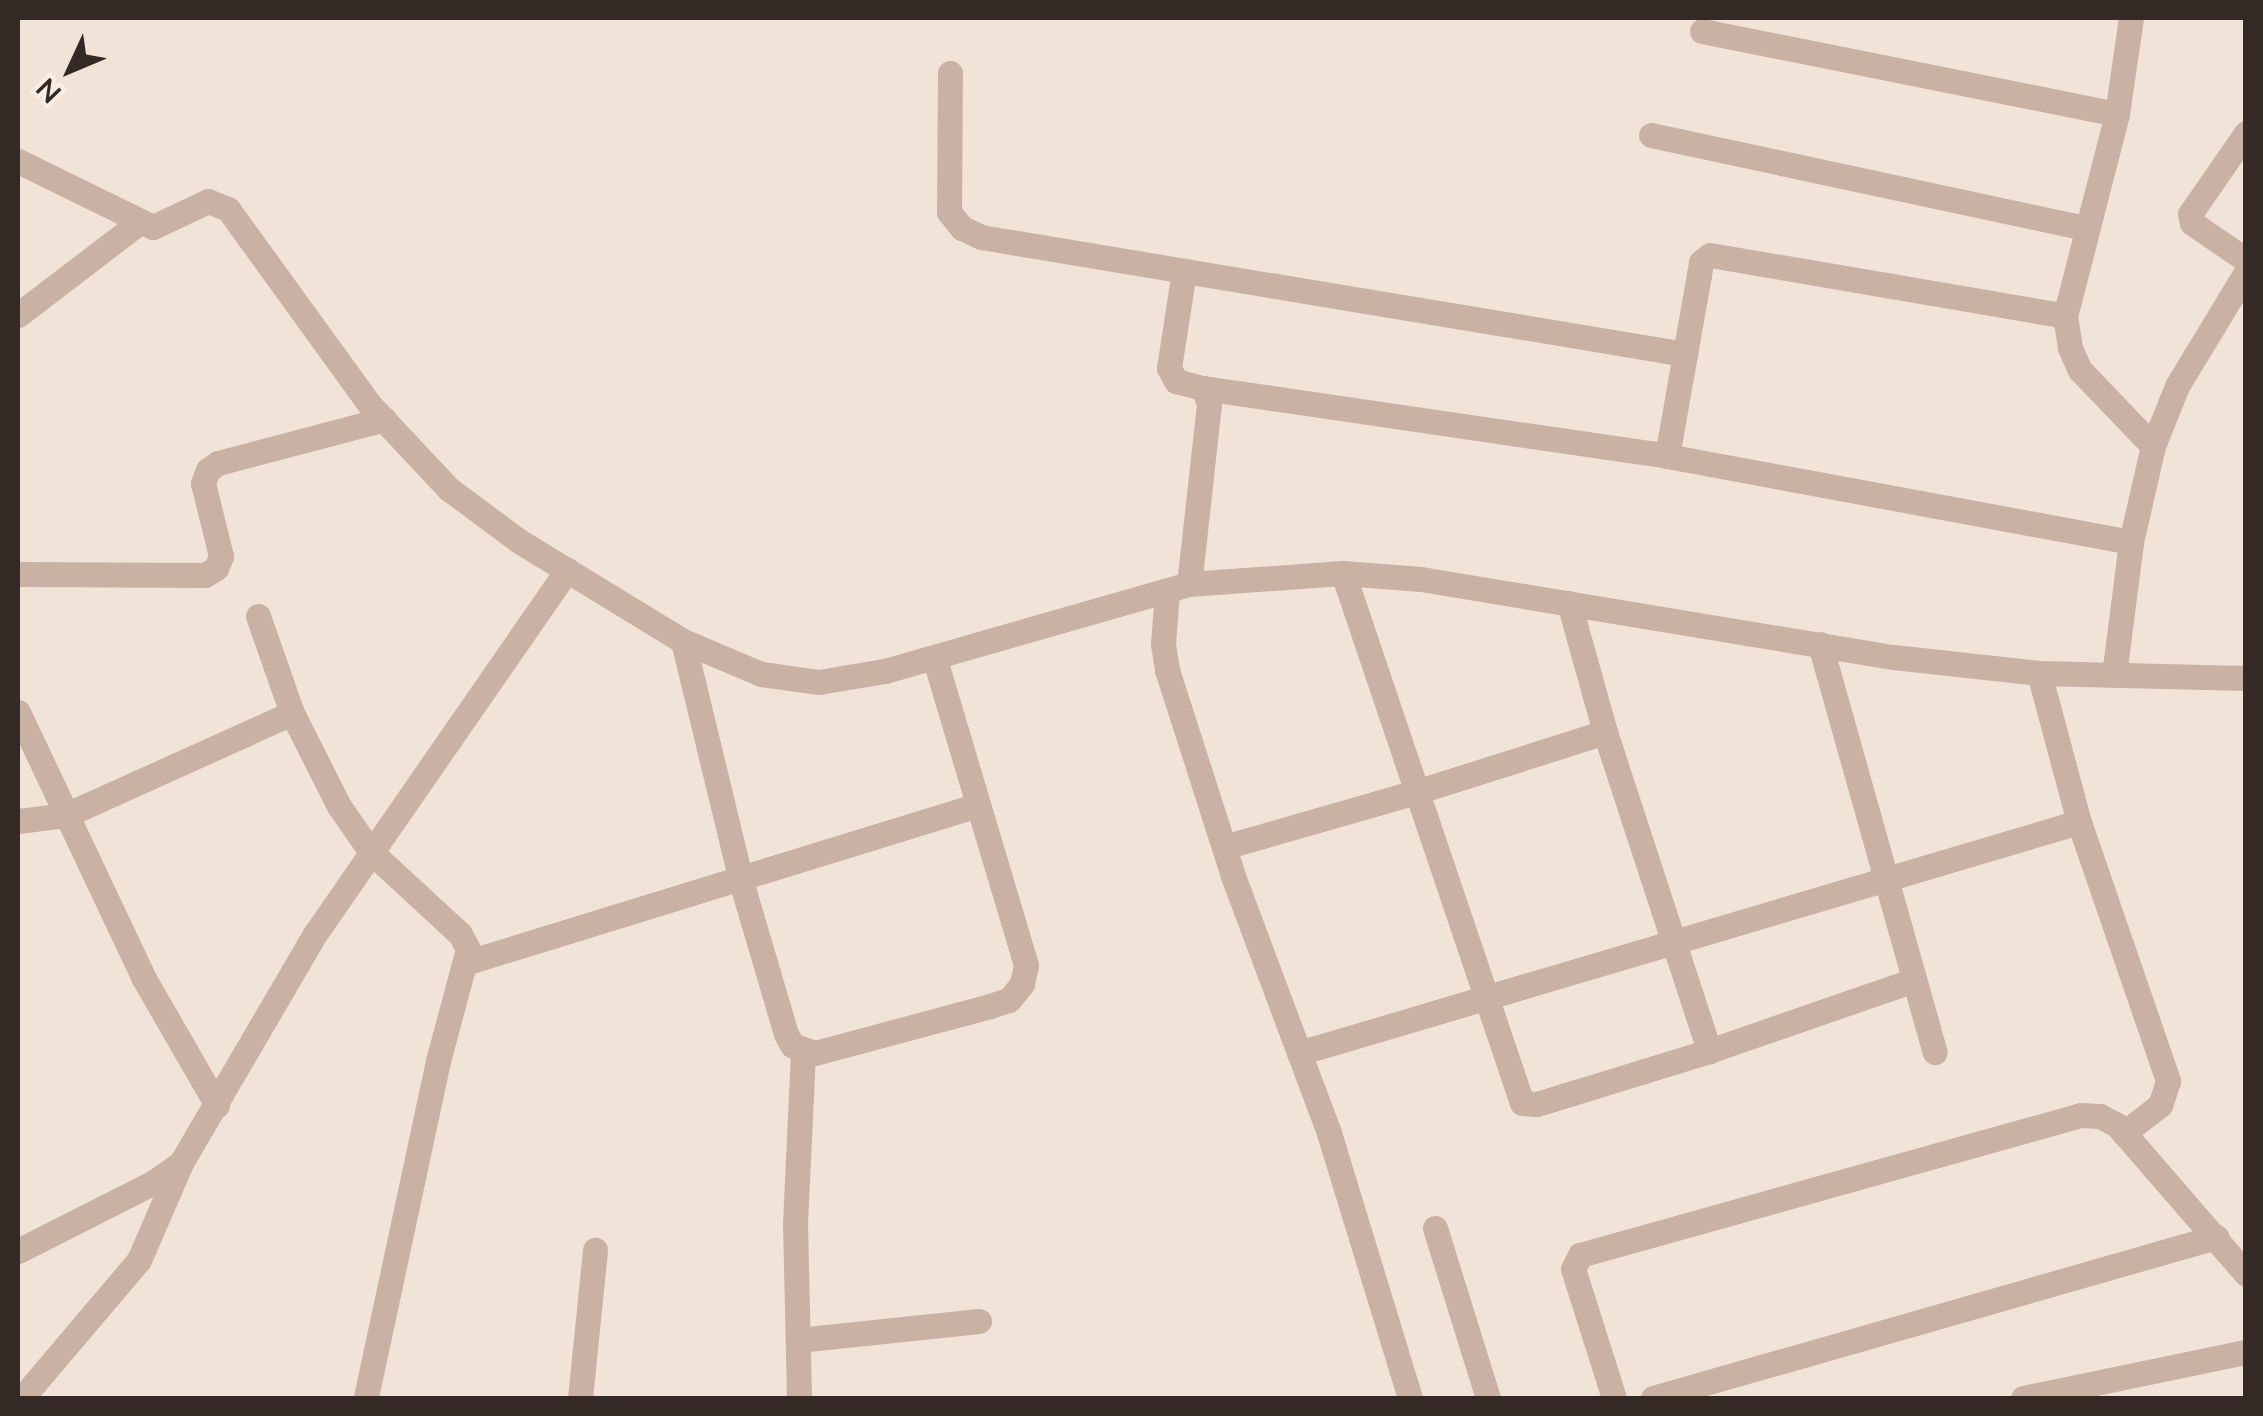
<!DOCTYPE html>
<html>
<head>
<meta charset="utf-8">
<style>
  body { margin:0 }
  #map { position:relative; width:2263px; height:1416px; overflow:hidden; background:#f1e3d8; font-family:Mulish,sans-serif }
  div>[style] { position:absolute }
  .minor>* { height:25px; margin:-12.5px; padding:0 12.5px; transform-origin:12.5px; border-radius:12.5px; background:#c9b2a4 }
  span { translate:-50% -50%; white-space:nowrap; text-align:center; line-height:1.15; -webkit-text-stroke:10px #f9eee5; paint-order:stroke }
  .frame { position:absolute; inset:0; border:20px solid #352926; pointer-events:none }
  .north { position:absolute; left:20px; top:20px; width:100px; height:100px; -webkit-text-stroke:8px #f9eee5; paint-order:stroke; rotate:226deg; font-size:28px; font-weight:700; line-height:40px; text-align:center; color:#352926 }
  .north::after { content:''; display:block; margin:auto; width:35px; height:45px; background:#352926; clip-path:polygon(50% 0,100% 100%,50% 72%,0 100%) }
</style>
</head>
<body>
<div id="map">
  <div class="minor">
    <i style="left:2131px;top:18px;width:97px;rotate:98.3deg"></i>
    <i style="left:2117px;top:114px;width:209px;rotate:104.4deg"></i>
    <i style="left:2065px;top:316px;width:32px;rotate:81deg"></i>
    <i style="left:2070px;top:348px;width:24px;rotate:66deg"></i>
    <i style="left:2080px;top:370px;width:105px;rotate:46.2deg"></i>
    <i style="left:1702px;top:31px;width:423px;rotate:11.3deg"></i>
    <i style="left:950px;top:73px;width:139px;rotate:90.4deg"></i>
    <i style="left:949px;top:212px;width:21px;rotate:51deg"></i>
    <i style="left:962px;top:228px;width:21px;rotate:25deg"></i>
    <i style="left:981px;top:237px;width:714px;rotate:9.44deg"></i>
    <i style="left:2246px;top:133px;width:98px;rotate:124.7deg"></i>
    <i style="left:2190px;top:214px;width:9px;rotate:77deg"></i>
    <i style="left:2192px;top:223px;width:65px;rotate:34.4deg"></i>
    <i style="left:1651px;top:135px;width:444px;rotate:12.1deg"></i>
    <i style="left:18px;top:161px;width:150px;rotate:26.1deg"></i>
    <i style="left:153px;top:227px;width:61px;rotate:-25.3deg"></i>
    <i style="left:208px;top:201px;width:22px;rotate:22deg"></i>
    <i style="left:228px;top:209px;width:242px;rotate:54.1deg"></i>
    <i style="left:370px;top:405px;width:115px;rotate:46.8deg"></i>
    <i style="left:449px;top:489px;width:87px;rotate:36.6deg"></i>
    <i style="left:519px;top:541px;width:192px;rotate:31.4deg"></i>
    <i style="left:683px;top:641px;width:85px;rotate:22.9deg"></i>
    <i style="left:761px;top:674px;width:59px;rotate:7.9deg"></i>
    <i style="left:819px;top:682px;width:67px;rotate:-9.5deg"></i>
    <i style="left:885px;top:671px;width:316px;rotate:-16deg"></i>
    <i style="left:1189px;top:584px;width:154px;rotate:-4.1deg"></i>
    <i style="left:1343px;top:573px;width:78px;rotate:4.4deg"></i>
    <i style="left:1421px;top:579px;width:479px;rotate:9.4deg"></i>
    <i style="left:1894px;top:657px;width:146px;rotate:6.3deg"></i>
    <i style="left:2039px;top:673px;width:207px;rotate:1.4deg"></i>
    <i style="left:1184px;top:271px;width:98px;rotate:98.8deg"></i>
    <i style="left:1169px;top:368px;width:15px;rotate:62deg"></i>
    <i style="left:1176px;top:381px;width:28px;rotate:15deg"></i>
    <i style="left:1203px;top:388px;width:17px;rotate:69deg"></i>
    <i style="left:1209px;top:404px;width:181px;rotate:96.3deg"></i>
    <i style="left:18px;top:315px;width:150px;rotate:-37.4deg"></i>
    <i style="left:1203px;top:388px;width:469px;rotate:8.3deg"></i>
    <i style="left:1667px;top:456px;width:472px;rotate:10.5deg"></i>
    <i style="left:1667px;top:456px;width:184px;rotate:-80deg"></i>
    <i style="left:1699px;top:275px;width:13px;rotate:-81deg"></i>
    <i style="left:1701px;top:262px;width:11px;rotate:-38deg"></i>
    <i style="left:1710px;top:255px;width:360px;rotate:9.7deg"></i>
    <i style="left:1343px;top:573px;width:559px;rotate:71.34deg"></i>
    <i style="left:1522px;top:1103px;width:15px;rotate:4deg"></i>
    <i style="left:1537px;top:1104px;width:180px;rotate:-17.1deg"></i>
    <i style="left:1709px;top:1051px;width:217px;rotate:-19.1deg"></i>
    <i style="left:18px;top:574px;width:187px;rotate:0.3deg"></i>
    <i style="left:205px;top:575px;width:13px;rotate:-32deg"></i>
    <i style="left:216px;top:568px;width:13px;rotate:-67deg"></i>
    <i style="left:221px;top:556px;width:75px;rotate:-103.9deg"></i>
    <i style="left:203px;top:483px;width:14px;rotate:-69deg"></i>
    <i style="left:208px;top:470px;width:12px;rotate:-35deg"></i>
    <i style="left:218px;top:463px;width:172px;rotate:-14.8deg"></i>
    <i style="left:1167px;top:591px;width:53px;rotate:94.3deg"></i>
    <i style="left:1163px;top:644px;width:26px;rotate:81deg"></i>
    <i style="left:1167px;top:670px;width:216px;rotate:72.2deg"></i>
    <i style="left:1233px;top:876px;width:274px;rotate:69.5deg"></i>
    <i style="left:1329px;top:1133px;width:277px;rotate:73deg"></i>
    <i style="left:1569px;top:603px;width:134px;rotate:74.4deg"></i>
    <i style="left:1605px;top:732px;width:336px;rotate:71.9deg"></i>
    <i style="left:258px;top:616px;width:103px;rotate:70.7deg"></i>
    <i style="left:292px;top:713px;width:104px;rotate:63.2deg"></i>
    <i style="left:339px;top:806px;width:55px;rotate:55.4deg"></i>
    <i style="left:370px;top:851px;width:122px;rotate:42.7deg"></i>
    <i style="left:460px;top:934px;width:17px;rotate:62deg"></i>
    <i style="left:468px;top:949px;width:116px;rotate:105deg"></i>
    <i style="left:438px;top:1061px;width:345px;rotate:102.1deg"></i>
    <i style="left:683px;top:641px;width:247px;rotate:76.4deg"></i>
    <i style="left:741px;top:881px;width:159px;rotate:73.6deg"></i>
    <i style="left:786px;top:1034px;width:13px;rotate:61deg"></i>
    <i style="left:792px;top:1045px;width:24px;rotate:19deg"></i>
    <i style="left:815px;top:1053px;width:181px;rotate:-15deg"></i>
    <i style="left:990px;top:1006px;width:20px;rotate:-18deg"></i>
    <i style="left:1009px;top:1000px;width:21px;rotate:-51deg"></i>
    <i style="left:1022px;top:984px;width:19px;rotate:-78deg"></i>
    <i style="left:1026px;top:965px;width:321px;rotate:-106.6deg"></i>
    <i style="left:1820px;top:644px;width:424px;rotate:74.3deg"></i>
    <i style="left:2039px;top:673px;width:154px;rotate:75deg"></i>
    <i style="left:2079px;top:822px;width:274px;rotate:71deg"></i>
    <i style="left:2168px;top:1081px;width:25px;rotate:108deg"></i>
    <i style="left:2160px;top:1105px;width:46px;rotate:142.1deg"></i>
    <i style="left:2114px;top:675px;width:134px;rotate:-82.7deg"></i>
    <i style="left:2131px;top:542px;width:98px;rotate:-77.1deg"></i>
    <i style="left:2153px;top:446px;width:65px;rotate:-68.2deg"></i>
    <i style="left:2177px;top:386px;width:133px;rotate:-58.8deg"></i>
    <i style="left:18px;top:712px;width:293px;rotate:64.7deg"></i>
    <i style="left:143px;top:977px;width:148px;rotate:60deg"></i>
    <i style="left:18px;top:821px;width:48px;rotate:-7.1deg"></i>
    <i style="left:66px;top:815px;width:248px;rotate:-24.3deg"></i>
    <i style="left:1224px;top:847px;width:200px;rotate:-16deg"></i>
    <i style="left:1416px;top:792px;width:198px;rotate:-17.6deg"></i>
    <i style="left:468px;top:962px;width:534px;rotate:-17.11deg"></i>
    <i style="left:1299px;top:1053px;width:813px;rotate:-16.5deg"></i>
    <i style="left:1435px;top:1228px;width:178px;rotate:72.7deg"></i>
    <i style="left:18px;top:1251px;width:153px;rotate:-26.9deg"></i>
    <i style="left:154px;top:1182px;width:33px;rotate:-35deg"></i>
    <i style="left:181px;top:1163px;width:265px;rotate:-59.7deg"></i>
    <i style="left:315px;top:934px;width:443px;rotate:-55.3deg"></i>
    <i style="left:798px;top:1340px;width:182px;rotate:-6deg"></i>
    <i style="left:22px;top:1398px;width:181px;rotate:-49.7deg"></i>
    <i style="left:139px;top:1260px;width:106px;rotate:-66.6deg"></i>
    <i style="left:580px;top:1398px;width:149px;rotate:-84.2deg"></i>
    <i style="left:799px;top:1398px;width:175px;rotate:-91.3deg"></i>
    <i style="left:795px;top:1223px;width:172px;rotate:-87.3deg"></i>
    <i style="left:1614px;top:1398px;width:135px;rotate:-107.6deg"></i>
    <i style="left:1573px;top:1269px;width:16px;rotate:-63deg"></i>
    <i style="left:1580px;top:1255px;width:520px;rotate:-15.61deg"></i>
    <i style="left:2081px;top:1115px;width:19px;rotate:3deg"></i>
    <i style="left:2100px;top:1116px;width:19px;rotate:28deg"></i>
    <i style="left:2117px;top:1125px;width:197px;rotate:49.1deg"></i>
    <i style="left:1653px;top:1398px;width:586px;rotate:-15.96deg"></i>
    <i style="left:2023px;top:1398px;width:228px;rotate:-11.7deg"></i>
  </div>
  <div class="frame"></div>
  <div class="north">N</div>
</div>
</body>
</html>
